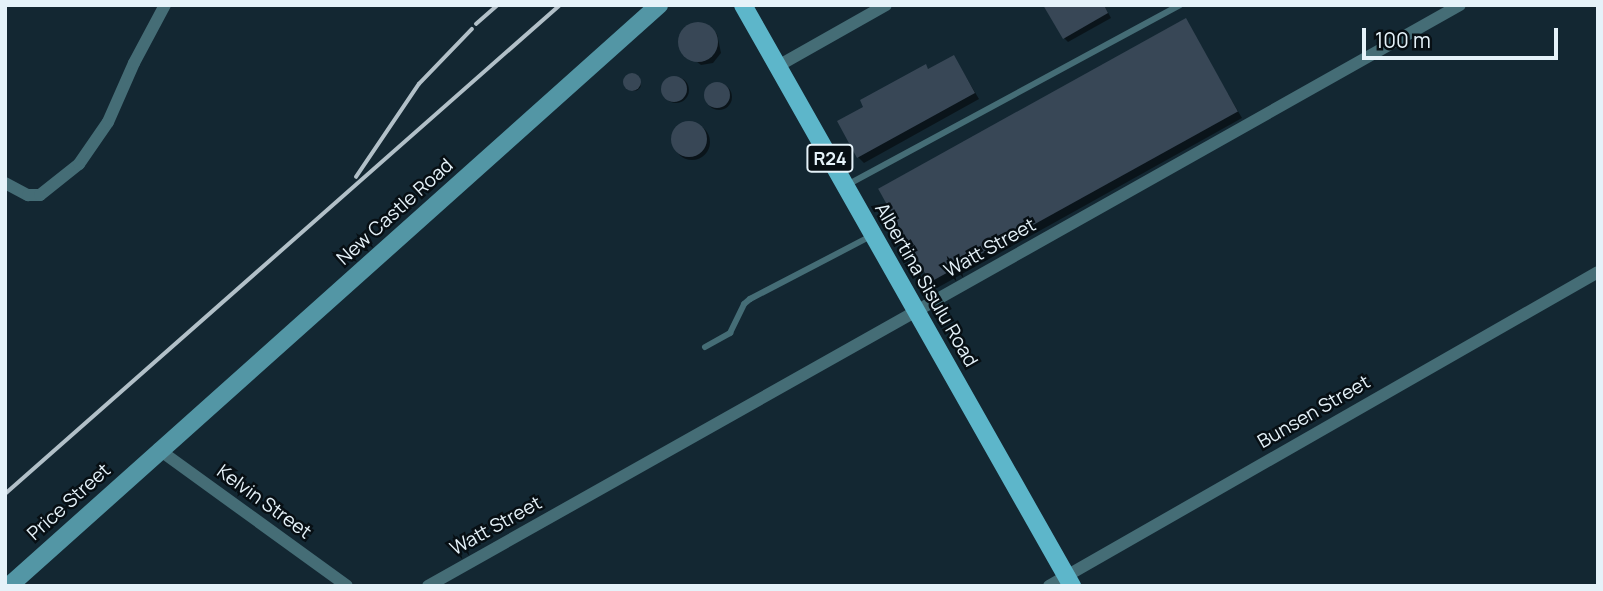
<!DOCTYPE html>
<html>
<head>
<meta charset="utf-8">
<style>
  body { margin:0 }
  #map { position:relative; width:1603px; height:591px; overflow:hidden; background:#132732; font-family:Manrope,sans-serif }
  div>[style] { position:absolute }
  .shadow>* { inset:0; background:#0007 }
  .round { border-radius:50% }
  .building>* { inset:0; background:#384756; transform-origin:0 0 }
  .lane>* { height:6px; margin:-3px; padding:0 3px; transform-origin:3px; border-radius:3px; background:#456d76 }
  .street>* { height:12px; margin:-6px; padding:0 6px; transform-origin:6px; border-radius:6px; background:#456d76 }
  .secondary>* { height:18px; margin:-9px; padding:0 9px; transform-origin:9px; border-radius:9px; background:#5396a5 }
  .primary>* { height:18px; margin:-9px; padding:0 9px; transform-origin:9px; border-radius:9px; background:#5db6ca }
  .rail>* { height:3.5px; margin:-1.75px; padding:0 1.75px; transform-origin:1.75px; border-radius:1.75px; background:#b2c0c8 }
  span { translate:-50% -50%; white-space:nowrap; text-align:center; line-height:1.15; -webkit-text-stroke:5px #070f14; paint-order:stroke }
  .shield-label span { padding:2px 5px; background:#070f14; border:2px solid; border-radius:5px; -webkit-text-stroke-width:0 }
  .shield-label { font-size:18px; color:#e5f2f9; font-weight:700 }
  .street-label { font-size:19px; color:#e5f2f9 }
  .frame { position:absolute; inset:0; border:7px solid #e5f2f9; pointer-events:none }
  .scale { position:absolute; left:1362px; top:28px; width:196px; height:32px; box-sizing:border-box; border:4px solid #e5f2f9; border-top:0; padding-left:9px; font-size:21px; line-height:24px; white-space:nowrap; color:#e5f2f9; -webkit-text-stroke:5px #070f14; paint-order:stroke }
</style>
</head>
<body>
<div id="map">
  <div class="shadow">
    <i style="clip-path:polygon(1104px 5px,1111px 18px,1068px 42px,1064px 38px)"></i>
    <i style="clip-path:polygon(1185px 20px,1242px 118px,937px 288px,931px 282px)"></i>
    <i style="clip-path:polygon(701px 23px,717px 34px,721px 53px,713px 63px,701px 65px,682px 50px,680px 37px,687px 27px)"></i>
    <i style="clip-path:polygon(954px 57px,979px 99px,864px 163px,858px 157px,865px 107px,925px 66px,929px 70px)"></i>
    <i class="round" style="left:627px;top:77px;width:14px;height:14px"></i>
    <i class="round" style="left:663px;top:77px;width:26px;height:26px"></i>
    <i class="round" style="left:706px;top:84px;width:26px;height:26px"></i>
    <i class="round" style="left:674px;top:124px;width:36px;height:36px"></i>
  </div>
  <div class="building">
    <i style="clip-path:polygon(1043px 5px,1104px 5px,1108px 13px,1063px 39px)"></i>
    <i style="left:1186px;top:18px;width:107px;height:352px;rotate:61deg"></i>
    <i class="round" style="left:678px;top:22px;width:40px;height:40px"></i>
    <i style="clip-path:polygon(954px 55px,975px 93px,857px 158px,837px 121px,863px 107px,860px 100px,926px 64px,928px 69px)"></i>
    <i class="round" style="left:623px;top:73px;width:18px;height:18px"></i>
    <i class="round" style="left:661px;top:76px;width:26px;height:26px"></i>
    <i class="round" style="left:704px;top:82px;width:26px;height:26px"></i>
    <i class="round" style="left:671px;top:121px;width:36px;height:36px"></i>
  </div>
  <div class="lane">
    <i style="left:847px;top:185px;width:379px;rotate:-28.4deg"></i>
    <i style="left:705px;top:347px;width:29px;rotate:-29deg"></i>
    <i style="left:730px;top:333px;width:32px;rotate:-64deg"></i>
    <i style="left:744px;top:304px;width:8px;rotate:-40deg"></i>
    <i style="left:750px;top:299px;width:136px;rotate:-27.5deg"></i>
  </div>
  <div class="street">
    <i style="left:778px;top:66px;width:124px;rotate:-29.5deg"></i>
    <i style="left:5px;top:183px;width:26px;rotate:28deg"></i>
    <i style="left:28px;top:195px;width:12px"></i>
    <i style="left:40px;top:195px;width:50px;rotate:-38.5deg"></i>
    <i style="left:79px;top:164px;width:51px;rotate:-55.4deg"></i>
    <i style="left:108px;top:122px;width:64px;rotate:-66.2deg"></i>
    <i style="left:134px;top:63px;width:66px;rotate:-61.9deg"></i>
    <i style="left:158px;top:449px;width:233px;rotate:35.9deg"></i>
    <i style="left:428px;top:586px;width:1184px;rotate:-29.38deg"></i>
    <i style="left:1049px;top:586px;width:632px;rotate:-29.77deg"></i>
  </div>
  <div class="secondary">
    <i style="left:9px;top:586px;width:872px;rotate:-41.79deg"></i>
  </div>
  <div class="primary">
    <i style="left:743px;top:5px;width:668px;rotate:60.48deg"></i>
  </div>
  <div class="rail">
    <i style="left:476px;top:24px;width:29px;rotate:-41deg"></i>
    <i style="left:356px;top:177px;width:112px;rotate:-55.9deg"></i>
    <i style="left:419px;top:84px;width:76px;rotate:-46.1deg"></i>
    <i style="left:5px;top:494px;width:740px;rotate:-41.38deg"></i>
  </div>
  <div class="shield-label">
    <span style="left:830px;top:158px">R24</span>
  </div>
  <div class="street-label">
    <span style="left:395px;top:212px;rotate:-42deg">New Castle Road</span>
    <span style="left:990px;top:248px;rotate:-29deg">Watt Street</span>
    <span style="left:926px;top:285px;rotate:60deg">Albertina Sisulu Road</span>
    <span style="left:1314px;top:412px;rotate:-30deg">Bunsen Street</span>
    <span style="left:69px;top:502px;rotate:-42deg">Price Street</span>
    <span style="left:264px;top:502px;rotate:36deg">Kelvin Street</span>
    <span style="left:496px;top:526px;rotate:-29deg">Watt Street</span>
  </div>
  <div class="frame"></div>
  <div class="scale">100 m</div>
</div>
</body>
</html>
